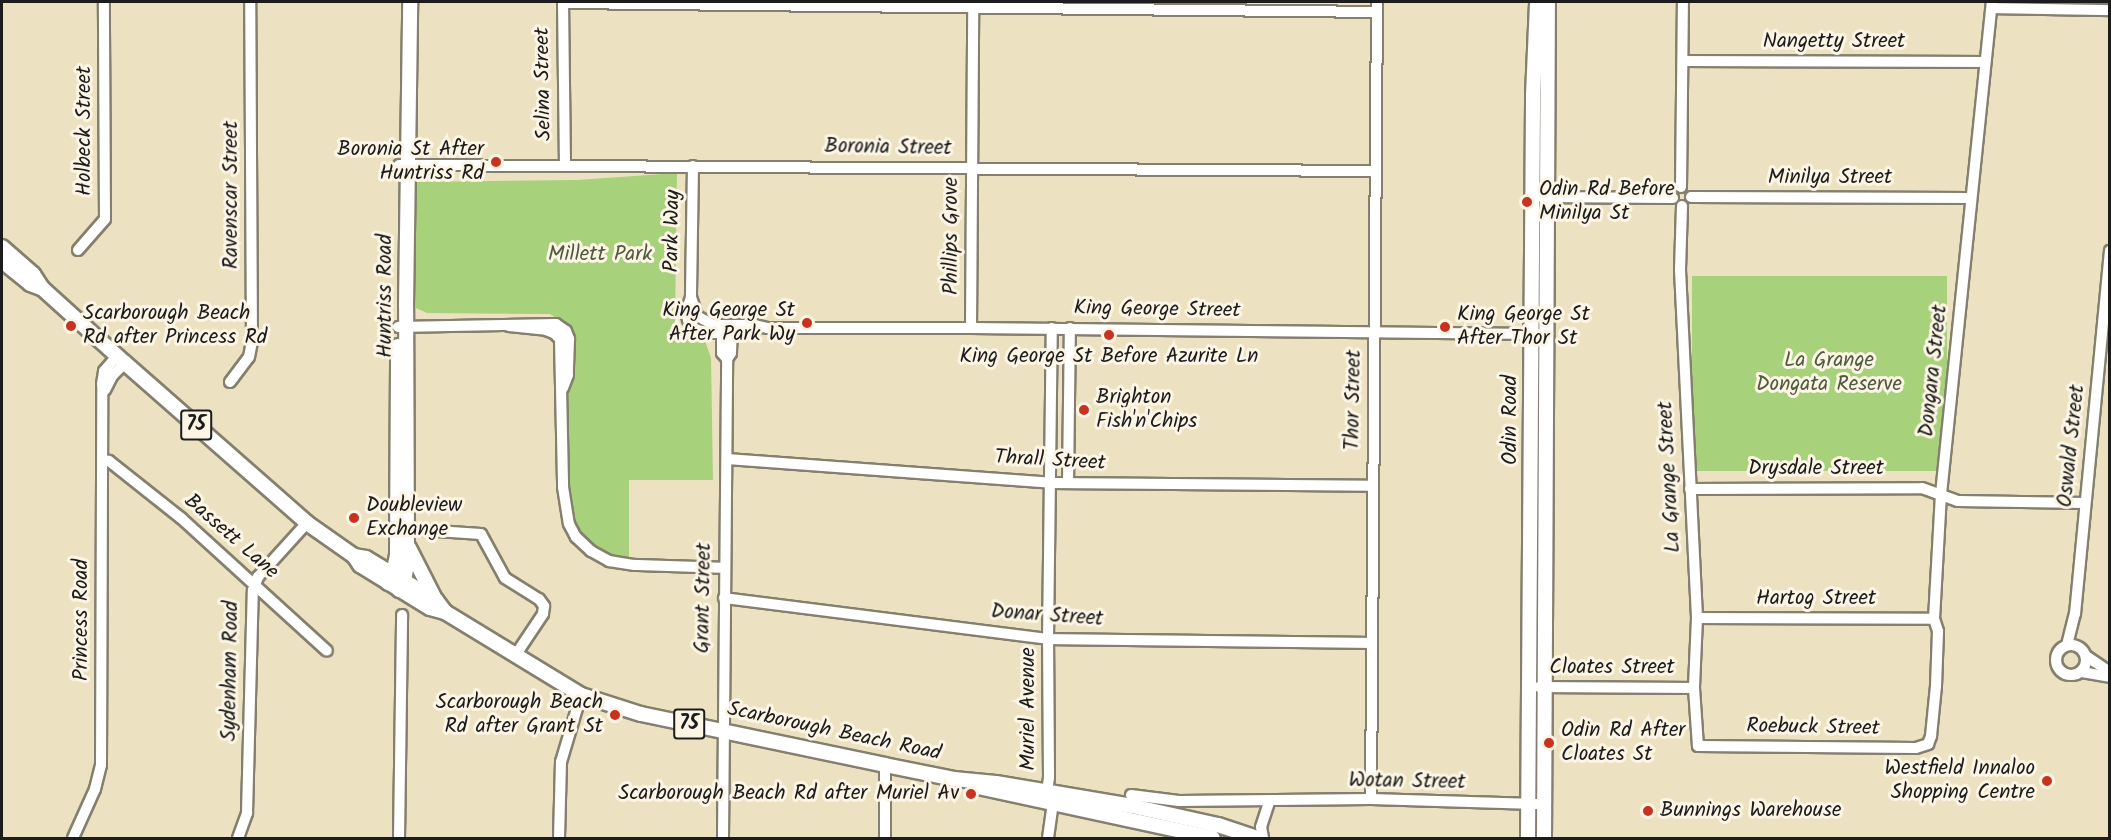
<!DOCTYPE html>
<html>
<head>
<meta charset="utf-8">
<style>
  body { margin:0 }
  #map { position:relative; width:2111px; height:840px; overflow:hidden; background:#ece2c1; font-family:Kalam,sans-serif }
  div>[style] { position:absolute }
  .green>* { inset:0; background:#a8d17c; transform-origin:0 0 }
  .roads { filter:drop-shadow(2px 0 #847f6e) drop-shadow(-2px 0 #847f6e) drop-shadow(0 2px #847f6e) drop-shadow(0 -2px #847f6e) }
  .minor>* { height:10px; margin:-5px; padding:0 5px; transform-origin:5px; border-radius:5px; background:#fff }
  .minor>.ring { margin:-5px; padding:0; box-sizing:content-box; background:none; border:10px solid #fff; border-radius:50% }
  .major>* { height:14px; margin:-7px; padding:0 7px; transform-origin:7px; border-radius:7px; background:#fff }
  .dots>* { width:16px; height:16px; translate:-50% -50%; box-sizing:border-box; border:3px solid #fcf5e5; border-radius:50% }
  span { translate:-50% -50%; white-space:nowrap; text-align:center; line-height:1.15; -webkit-text-stroke:6px #fcf5e5; paint-order:stroke }
  .shield-label span { padding:2px 4px; background:#fcf5e5; border:2px solid; border-radius:4px; -webkit-text-stroke-width:0 }
  .shield-label { font-size:20px; color:#1c1c1c; font-weight:700 }
  .street-label { font-size:21px; color:#1c1c1c }
  .poi-label { font-size:21px; color:#1c1c1c }
  .right { translate:-100% -50%; text-align:right }
  .left { translate:0 -50%; text-align:left }
  .park-label { font-size:21px; color:#4d5b3e }
  .frame { position:absolute; inset:0; border:3px solid #1c1c1c; pointer-events:none }
</style>
</head>
<body>
<div id="map">
  <div class="green">
    <i style="clip-path:polygon(677px 173px,675px 325px,683px 332px,704px 338px,711px 358px,713px 480px,629px 480px,629px 558px,609px 554px,592px 546px,577px 533px,564px 511px,562px 322px,550px 314px,427px 313px,416px 308px,414px 298px,415px 182px,577px 180px)"></i>
    <i style="left:1692px;top:276px;width:255px;height:195px"></i>
  </div>
  <div class="roads">
    <div class="minor">
      <i style="left:563px;top:2px;width:164px;rotate:89.3deg"></i>
      <i style="left:563px;top:3px;width:814px;rotate:0.63deg"></i>
      <i style="left:1992px;top:8px;width:118px;rotate:1deg"></i>
      <i style="left:1683px;top:61px;width:302px;rotate:0.2deg"></i>
      <i style="left:399px;top:165px;width:976px;rotate:0.35deg"></i>
      <i style="left:693px;top:166px;width:131px;rotate:90.9deg"></i>
      <i style="left:691px;top:297px;width:20px;rotate:72deg"></i>
      <i style="left:697px;top:316px;width:18px;rotate:29deg"></i>
      <i style="left:713px;top:325px;width:42px"></i>
      <i style="left:755px;top:325px;width:12px;rotate:14deg"></i>
      <i style="left:767px;top:328px;width:204px"></i>
      <i style="left:971px;top:328px;width:567px;rotate:0.61deg"></i>
      <i style="left:1681px;top:187px;width:185px;rotate:-89.4deg"></i>
      <i style="left:1542px;top:197px;width:131px;rotate:0.4deg"></i>
      <i style="left:1691px;top:197px;width:279px;rotate:0.2deg"></i>
      <i style="left:1682px;top:206px;width:64px;rotate:91.8deg"></i>
      <i style="left:1680px;top:270px;width:348px;rotate:87.2deg"></i>
      <i style="left:1697px;top:618px;width:70px;rotate:92.5deg"></i>
      <i style="left:1694px;top:688px;width:58px;rotate:86.1deg"></i>
      <i style="left:1698px;top:746px;width:218px;rotate:0.5deg"></i>
      <i style="left:1916px;top:748px;width:13px;rotate:-18deg"></i>
      <i style="left:1928px;top:744px;width:9px;rotate:-69deg"></i>
      <i style="left:1931px;top:736px;width:50px;rotate:-84.3deg"></i>
      <i style="left:1936px;top:686px;width:55px;rotate:-87.9deg"></i>
      <i style="left:1938px;top:631px;width:13px;rotate:-108deg"></i>
      <i style="left:1934px;top:619px;width:125px;rotate:-86.8deg"></i>
      <i style="left:1941px;top:494px;width:495px;rotate:-84.1deg"></i>
      <i style="left:78px;top:250px;width:41px;rotate:-48.9deg"></i>
      <i style="left:105px;top:219px;width:217px;rotate:-90.3deg"></i>
      <i style="left:691px;top:297px;width:16px;rotate:108deg"></i>
      <i style="left:686px;top:312px;width:8px;rotate:76deg"></i>
      <i style="left:688px;top:320px;width:11px;rotate:52deg"></i>
      <i style="left:695px;top:329px;width:14px;rotate:17deg"></i>
      <i style="left:708px;top:333px;width:29px"></i>
      <i style="left:509px;top:326px;width:37px;rotate:6deg"></i>
      <i style="left:546px;top:330px;width:9px;rotate:21deg"></i>
      <i style="left:554px;top:333px;width:8px;rotate:45deg"></i>
      <i style="left:560px;top:339px;width:148px;rotate:88.8deg"></i>
      <i style="left:563px;top:487px;width:37px;rotate:81deg"></i>
      <i style="left:569px;top:524px;width:15px;rotate:62deg"></i>
      <i style="left:576px;top:537px;width:21px;rotate:43deg"></i>
      <i style="left:591px;top:551px;width:21px;rotate:29deg"></i>
      <i style="left:609px;top:561px;width:26px;rotate:9deg"></i>
      <i style="left:635px;top:565px;width:89px;rotate:1.9deg"></i>
      <i style="left:398px;top:327px;width:158px;rotate:-1.1deg"></i>
      <i style="left:556px;top:324px;width:12px;rotate:35deg"></i>
      <i style="left:566px;top:331px;width:9px;rotate:69deg"></i>
      <i style="left:569px;top:339px;width:36px;rotate:92deg"></i>
      <i style="left:568px;top:375px;width:14px;rotate:111deg"></i>
      <i style="left:722px;top:328px;width:25px;rotate:90deg"></i>
      <i style="left:722px;top:353px;width:8px;rotate:50deg"></i>
      <i style="left:971px;top:328px;width:326px;rotate:-89.6deg"></i>
      <i style="left:230px;top:382px;width:31px;rotate:-53deg"></i>
      <i style="left:249px;top:357px;width:16px;rotate:-79deg"></i>
      <i style="left:252px;top:341px;width:339px;rotate:-90.3deg"></i>
      <i style="left:105px;top:390px;width:16px;rotate:-63deg"></i>
      <i style="left:112px;top:376px;width:18px;rotate:-45deg"></i>
      <i style="left:727px;top:459px;width:325px;rotate:4.2deg"></i>
      <i style="left:1051px;top:483px;width:321px;rotate:0.5deg"></i>
      <i style="left:103px;top:460px;width:6px;rotate:9deg"></i>
      <i style="left:109px;top:461px;width:92px;rotate:38.4deg"></i>
      <i style="left:181px;top:518px;width:197px;rotate:42.3deg"></i>
      <i style="left:1068px;top:483px;width:155px;rotate:-89.3deg"></i>
      <i style="left:1690px;top:489px;width:232px;rotate:-0.2deg"></i>
      <i style="left:1922px;top:488px;width:38px;rotate:20deg"></i>
      <i style="left:1958px;top:501px;width:127px;rotate:0.9deg"></i>
      <i style="left:407px;top:529px;width:74px;rotate:3.9deg"></i>
      <i style="left:481px;top:534px;width:50px;rotate:61.4deg"></i>
      <i style="left:505px;top:578px;width:40px;rotate:32deg"></i>
      <i style="left:539px;top:599px;width:9px;rotate:54deg"></i>
      <i style="left:544px;top:606px;width:8px;rotate:97deg"></i>
      <i style="left:543px;top:614px;width:50px;rotate:123.7deg"></i>
      <i style="left:724px;top:598px;width:327px;rotate:7.2deg"></i>
      <i style="left:1048px;top:639px;width:322px;rotate:0.7deg"></i>
      <i style="left:1697px;top:618px;width:237px;rotate:0.2deg"></i>
      <i class="ring" style="left:2056px;top:645px;width:20px;height:20px"></i>
      <i style="left:2067px;top:645px;width:32px;rotate:-76deg"></i>
      <i style="left:2075px;top:614px;width:365px;rotate:-84.5deg"></i>
      <i style="left:2086px;top:656px;width:29px;rotate:34deg"></i>
      <i style="left:2082px;top:672px;width:28px;rotate:10deg"></i>
      <i style="left:1539px;top:687px;width:155px;rotate:0.4deg"></i>
      <i style="left:885px;top:765px;width:73px;rotate:90deg"></i>
      <i style="left:1131px;top:795px;width:48px;rotate:7.1deg"></i>
      <i style="left:1179px;top:801px;width:192px;rotate:-0.6deg"></i>
      <i style="left:1371px;top:799px;width:173px;rotate:1.7deg"></i>
      <i style="left:1046px;top:799px;width:22px;rotate:-82deg"></i>
      <i style="left:1049px;top:777px;width:138px;rotate:-90.4deg"></i>
      <i style="left:1048px;top:639px;width:311px;rotate:-89.3deg"></i>
      <i style="left:1371px;top:799px;width:797px;rotate:-89.57deg"></i>
      <i style="left:73px;top:838px;width:54px;rotate:-65.8deg"></i>
      <i style="left:95px;top:789px;width:25px;rotate:-76deg"></i>
      <i style="left:101px;top:765px;width:381px;rotate:-89.8deg"></i>
      <i style="left:102px;top:384px;width:13px;rotate:-81deg"></i>
      <i style="left:104px;top:371px;width:20px;rotate:-49deg"></i>
      <i style="left:238px;top:838px;width:27px;rotate:-70deg"></i>
      <i style="left:247px;top:813px;width:223px;rotate:-88.5deg"></i>
      <i style="left:253px;top:590px;width:14px;rotate:-69deg"></i>
      <i style="left:258px;top:577px;width:73px;rotate:-47.8deg"></i>
      <i style="left:399px;top:838px;width:223px;rotate:-89.2deg"></i>
      <i style="left:559px;top:838px;width:76px;rotate:-88.5deg"></i>
      <i style="left:561px;top:762px;width:70px;rotate:-73.4deg"></i>
      <i style="left:723px;top:838px;width:479px;rotate:-89.5deg"></i>
      <i style="left:727px;top:359px;width:7px;rotate:-56deg"></i>
      <i style="left:731px;top:353px;width:27px;rotate:-88deg"></i>
      <i style="left:1048px;top:838px;width:34px;rotate:-82deg"></i>
      <i style="left:1263px;top:838px;width:11px;rotate:-100deg"></i>
      <i style="left:1261px;top:827px;width:26px;rotate:-72deg"></i>
    </div>
    <div class="major">
      <i style="left:2px;top:247px;width:41px;rotate:41.1deg"></i>
      <i style="left:33px;top:274px;width:17px;rotate:57deg"></i>
      <i style="left:42px;top:288px;width:112px;rotate:42.1deg"></i>
      <i style="left:125px;top:363px;width:242px;rotate:41.3deg"></i>
      <i style="left:307px;top:523px;width:57px;rotate:35.1deg"></i>
      <i style="left:354px;top:556px;width:11px;rotate:56deg"></i>
      <i style="left:360px;top:565px;width:82px;rotate:31.6deg"></i>
      <i style="left:430px;top:608px;width:16px;rotate:15deg"></i>
      <i style="left:445px;top:612px;width:159px;rotate:31.4deg"></i>
      <i style="left:581px;top:695px;width:63px;rotate:17.6deg"></i>
      <i style="left:641px;top:714px;width:249px;rotate:11.8deg"></i>
      <i style="left:885px;top:765px;width:70px;rotate:11.5deg"></i>
      <i style="left:954px;top:779px;width:42px;rotate:5.4deg"></i>
      <i style="left:996px;top:783px;width:138px;rotate:9.6deg"></i>
      <i style="left:1132px;top:806px;width:88px;rotate:12.5deg"></i>
      <i style="left:1218px;top:825px;width:41px;rotate:18.4deg"></i>
      <i style="left:2px;top:261px;width:36px;rotate:39deg"></i>
      <i style="left:30px;top:284px;width:12px;rotate:20deg"></i>
      <i style="left:409px;top:548px;width:55px;rotate:63deg"></i>
      <i style="left:354px;top:556px;width:12px;rotate:9deg"></i>
      <i style="left:366px;top:558px;width:82px;rotate:31deg"></i>
      <i style="left:436px;top:600px;width:15px;rotate:53deg"></i>
      <i style="left:388px;top:583px;width:10px;rotate:-61deg"></i>
      <i style="left:393px;top:574px;width:19px;rotate:-78deg"></i>
      <i style="left:397px;top:555px;width:209px;rotate:-89.7deg"></i>
      <i style="left:399px;top:590px;width:10px;rotate:-61deg"></i>
      <i style="left:404px;top:581px;width:17px;rotate:-80deg"></i>
      <i style="left:407px;top:564px;width:259px;rotate:-90.2deg"></i>
      <i style="left:406px;top:305px;width:303px;rotate:-89.2deg"></i>
      <i style="left:978px;top:787px;width:240px;rotate:12.2deg"></i>
      <i style="left:1528px;top:838px;width:743px;rotate:-89.61deg"></i>
      <i style="left:1533px;top:95px;width:93px;rotate:-87.5deg"></i>
      <i style="left:1544px;top:838px;width:836px;rotate:-89.73deg"></i>
    </div>
  </div>
  <div class="dots">
    <i style="left:496px;top:162px;background:#c8321e"></i>
    <i style="left:1527px;top:202px;background:#c8321e"></i>
    <i style="left:807px;top:323px;background:#c8321e"></i>
    <i style="left:71px;top:326px;background:#c8321e"></i>
    <i style="left:1445px;top:327px;background:#c8321e"></i>
    <i style="left:1109px;top:335px;background:#c8321e"></i>
    <i style="left:1084px;top:410px;background:#c8321e"></i>
    <i style="left:354px;top:518px;background:#c8321e"></i>
    <i style="left:615px;top:715px;background:#c8321e"></i>
    <i style="left:1549px;top:743px;background:#c8321e"></i>
    <i style="left:2047px;top:781px;background:#c8321e"></i>
    <i style="left:971px;top:794px;background:#c8321e"></i>
    <i style="left:1648px;top:811px;background:#c8321e"></i>
  </div>
  <div class="shield-label">
    <span style="left:196px;top:425px">75</span>
    <span style="left:689px;top:724px">75</span>
  </div>
  <div class="street-label">
    <span style="left:1834px;top:42px">Nangetty Street</span>
    <span style="left:544px;top:84px;rotate:-91deg">Selina Street</span>
    <span style="left:85px;top:131px;rotate:-90deg">Holbeck Street</span>
    <span style="left:888px;top:148px;rotate:1deg">Boronia Street</span>
    <span style="left:1830px;top:178px">Minilya Street</span>
    <span style="left:232px;top:195px;rotate:-90deg">Ravenscar Street</span>
    <span style="left:673px;top:231px;rotate:-89deg">Park Way</span>
    <span style="left:952px;top:236px;rotate:-90deg">Phillips Grove</span>
    <span style="left:386px;top:296px;rotate:-90deg">Huntriss Road</span>
    <span style="left:1157px;top:310px;rotate:1deg">King George Street</span>
    <span style="left:1934px;top:371px;rotate:-84deg">Dongara Street</span>
    <span style="left:1354px;top:400px;rotate:-89deg">Thor Street</span>
    <span style="left:1511px;top:420px;rotate:-90deg">Odin Road</span>
    <span style="left:2072px;top:446px;rotate:-84deg">Oswald Street</span>
    <span style="left:1050px;top:461px;rotate:3deg">Thrall Street</span>
    <span style="left:1816px;top:469px">Drysdale Street</span>
    <span style="left:1670px;top:477px;rotate:-93deg">La Grange Street</span>
    <span style="left:231px;top:537px;rotate:41deg">Bassett Lane</span>
    <span style="left:704px;top:598px;rotate:-89deg">Grant Street</span>
    <span style="left:1816px;top:599px">Hartog Street</span>
    <span style="left:1047px;top:616px;rotate:4deg">Donar Street</span>
    <span style="left:82px;top:620px;rotate:-90deg">Princess Road</span>
    <span style="left:1612px;top:668px">Cloates Street</span>
    <span style="left:231px;top:671px;rotate:-89deg">Sydenham Road</span>
    <span style="left:1029px;top:709px;rotate:-90deg">Muriel Avenue</span>
    <span style="left:1813px;top:728px;rotate:1deg">Roebuck Street</span>
    <span style="left:834px;top:732px;rotate:12deg">Scarborough Beach Road</span>
    <span style="left:1407px;top:782px;rotate:1deg">Wotan Street</span>
  </div>
  <div class="poi-label">
    <span class="right" style="left:484px;top:162px">Boronia St After<br>Huntriss Rd</span>
    <span class="left" style="left:1539px;top:202px">Odin Rd Before<br>Minilya St</span>
    <span class="right" style="left:795px;top:323px">King George St<br>After Park Wy</span>
    <span class="left" style="left:83px;top:326px">Scarborough Beach<br>Rd after Princess Rd</span>
    <span class="left" style="left:1457px;top:327px">King George St<br>After Thor St</span>
    <span style="left:1109px;top:357px">King George St Before Azurite Ln</span>
    <span class="left" style="left:1096px;top:410px">Brighton<br>Fish'n'Chips</span>
    <span class="left" style="left:366px;top:518px">Doubleview<br>Exchange</span>
    <span class="right" style="left:603px;top:715px">Scarborough Beach<br>Rd after Grant St</span>
    <span class="left" style="left:1561px;top:743px">Odin Rd After<br>Cloates St</span>
    <span class="right" style="left:2035px;top:781px">Westfield Innaloo<br>Shopping Centre</span>
    <span class="right" style="left:959px;top:794px">Scarborough Beach Rd after Muriel Av</span>
    <span class="left" style="left:1660px;top:811px">Bunnings Warehouse</span>
  </div>
  <div class="park-label">
    <span style="left:600px;top:255px">Millett Park</span>
    <span style="left:1829px;top:373px">La Grange<br>Dongata Reserve</span>
  </div>
  <div class="frame"></div>
</div>
</body>
</html>
